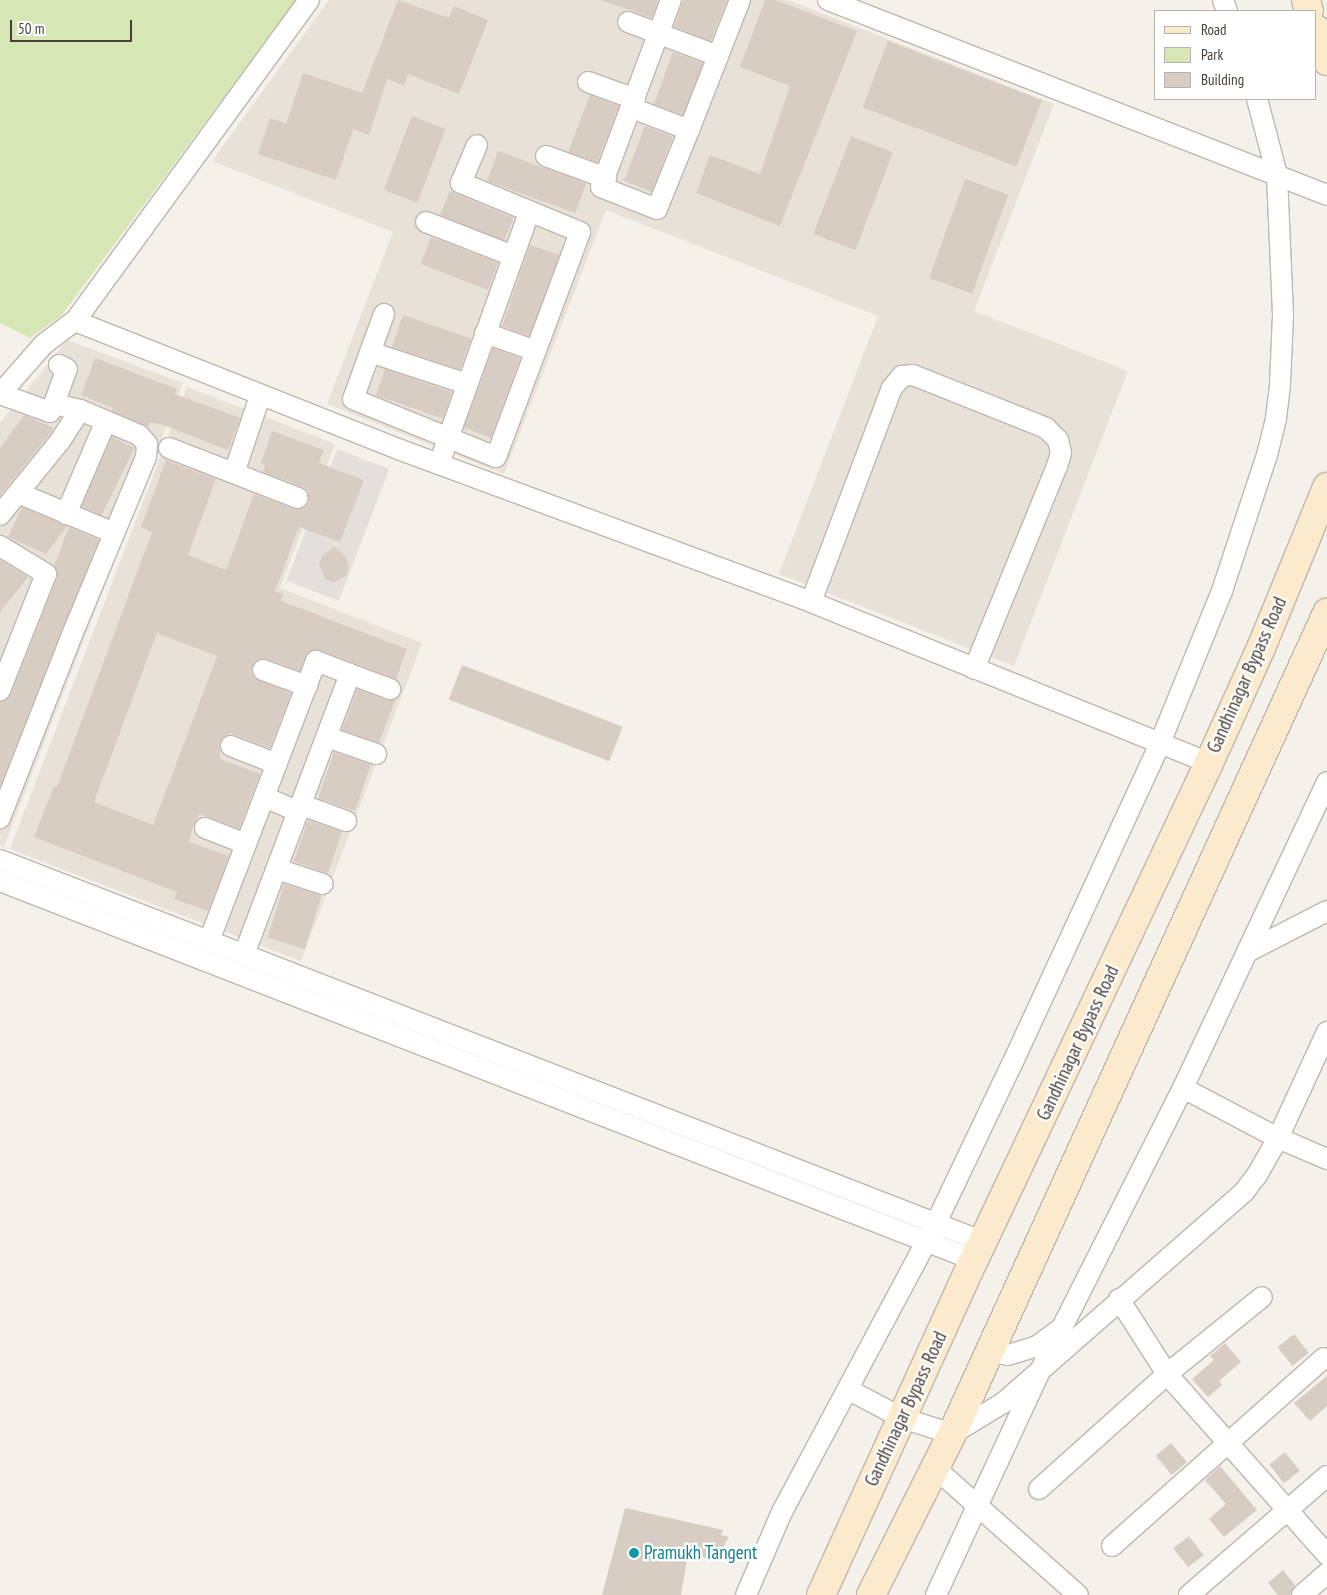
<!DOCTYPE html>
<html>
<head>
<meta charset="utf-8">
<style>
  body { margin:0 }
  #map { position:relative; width:1327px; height:1595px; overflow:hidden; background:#f4f0ea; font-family:"PT Sans Narrow",sans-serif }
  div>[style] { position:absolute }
  .residential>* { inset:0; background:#e8e1d8 }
  .industrial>* { inset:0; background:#e4dfdb; transform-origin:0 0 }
  .green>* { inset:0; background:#d7e6b5 }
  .building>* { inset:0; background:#d8cdc3; transform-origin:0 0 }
  .roads { filter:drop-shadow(1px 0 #bfb6ad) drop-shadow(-1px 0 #bfb6ad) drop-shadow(0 1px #bfb6ad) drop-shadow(0 -1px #bfb6ad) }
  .minor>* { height:20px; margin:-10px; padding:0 10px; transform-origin:10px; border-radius:10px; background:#fff }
  .secondary>* { height:28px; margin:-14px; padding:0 14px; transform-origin:14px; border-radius:14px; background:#fceacc }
  .dots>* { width:14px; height:14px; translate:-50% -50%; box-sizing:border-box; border:2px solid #fff; border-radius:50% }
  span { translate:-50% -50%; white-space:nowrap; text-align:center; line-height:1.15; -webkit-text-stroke:4.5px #fff; paint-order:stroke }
  .street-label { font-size:19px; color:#484038 }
  .culture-label { font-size:19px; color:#0d838f }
  .left { translate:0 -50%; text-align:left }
  .legend { position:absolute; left:1154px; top:10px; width:162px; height:90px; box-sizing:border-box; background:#fff; border:1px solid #b6b3af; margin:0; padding:6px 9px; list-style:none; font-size:15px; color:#484038 }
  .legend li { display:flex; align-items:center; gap:10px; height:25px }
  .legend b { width:25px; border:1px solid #b6b3af }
  .scale { position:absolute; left:10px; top:20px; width:122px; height:22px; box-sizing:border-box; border:2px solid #484038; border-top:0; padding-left:6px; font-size:15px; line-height:18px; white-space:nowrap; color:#484038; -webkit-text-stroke:4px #fff; paint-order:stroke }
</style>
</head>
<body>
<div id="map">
  <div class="residential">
    <i style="clip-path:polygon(329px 0,788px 0,1054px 104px,974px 311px,1128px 371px,1014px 666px,779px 574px,878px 316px,606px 210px,504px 474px,327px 404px,393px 232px,212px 161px)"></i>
    <i style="clip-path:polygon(67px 340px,183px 383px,4px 847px,0 845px,0 423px)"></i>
    <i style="clip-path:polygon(187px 387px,335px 444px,280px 588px,422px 643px,301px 961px,10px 849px)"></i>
  </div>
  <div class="industrial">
    <i style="left:337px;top:449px;width:56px;height:141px;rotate:21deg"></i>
  </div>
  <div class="green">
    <i style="clip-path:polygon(0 0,296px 0,61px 316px,30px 338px,0 323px)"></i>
  </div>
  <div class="building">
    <i style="clip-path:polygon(398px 0,449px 18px,454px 6px,488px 20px,459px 94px,408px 74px,404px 86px,387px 79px,369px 135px,353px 129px,336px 180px,258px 154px,270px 118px,286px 124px,303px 73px,362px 93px)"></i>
    <i style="clip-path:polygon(601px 0,658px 0,652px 18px)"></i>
    <i style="clip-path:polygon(683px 0,727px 0,711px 41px,674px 27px)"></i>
    <i style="clip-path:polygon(765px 0,775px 0,857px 31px,780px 226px,696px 193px,710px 155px,760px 174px,790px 86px,740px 67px)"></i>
    <i style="left:888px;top:41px;width:165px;height:71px;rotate:21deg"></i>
    <i style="left:673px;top:52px;width:32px;height:56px;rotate:20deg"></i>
    <i style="left:590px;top:95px;width:31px;height:61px;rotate:21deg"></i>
    <i style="left:412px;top:116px;width:36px;height:79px;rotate:21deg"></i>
    <i style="left:645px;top:126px;width:30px;height:59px;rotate:21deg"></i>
    <i style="left:851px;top:136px;width:45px;height:105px;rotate:21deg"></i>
    <i style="left:498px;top:151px;width:94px;height:32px;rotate:20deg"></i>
    <i style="left:965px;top:179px;width:46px;height:105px;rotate:20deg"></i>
    <i style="left:450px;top:191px;width:69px;height:26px;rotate:23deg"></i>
    <i style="left:431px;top:237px;width:72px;height:29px;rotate:21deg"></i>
    <i style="left:530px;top:245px;width:31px;height:86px;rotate:19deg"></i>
    <i style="left:403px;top:315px;width:72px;height:34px;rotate:19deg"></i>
    <i style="left:493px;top:348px;width:29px;height:85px;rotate:20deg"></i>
    <i style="clip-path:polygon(95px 358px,177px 389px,175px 394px,240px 418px,228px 450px,163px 425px,150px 422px,148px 427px,112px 411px,113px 408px,81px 395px)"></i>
    <i style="left:385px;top:369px;width:71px;height:28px;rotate:19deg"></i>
    <i style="clip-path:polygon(24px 415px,54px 428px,0 496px,0 448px)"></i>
    <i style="clip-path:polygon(evenodd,272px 431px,324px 450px,319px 463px,364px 480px,340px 542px,299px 527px,275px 591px,283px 594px,281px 601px,407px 649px,396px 679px,320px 650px,308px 652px,300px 671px,267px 659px,255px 661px,251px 672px,254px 678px,291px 693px,270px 748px,230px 733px,220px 742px,220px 759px,260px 774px,239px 829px,200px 814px,194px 824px,189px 842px,229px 856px,208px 911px,174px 899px,177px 892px,34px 837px,54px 786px,57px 787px,152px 532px,141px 527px,166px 460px,216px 479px,188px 555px,226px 570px,254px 494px,294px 509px,305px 508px,309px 502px,308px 491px,303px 487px,263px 472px,265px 465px,261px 463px,272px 431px,157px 633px,217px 656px,153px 825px,94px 802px,157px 633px)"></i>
    <i style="left:112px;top:437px;width:25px;height:76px;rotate:26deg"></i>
    <i style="clip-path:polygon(22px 507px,67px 526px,46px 554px,8px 537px)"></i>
    <i style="clip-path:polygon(69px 527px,99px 540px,0 786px,0 702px,11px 694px,57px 578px,54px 566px)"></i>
    <i style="clip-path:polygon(334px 547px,345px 556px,349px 565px,347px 575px,334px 582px,325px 579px,319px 565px,322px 556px)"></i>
    <i style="clip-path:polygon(0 560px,28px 577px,0 612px)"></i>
    <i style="left:462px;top:665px;width:172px;height:37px;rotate:21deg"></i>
    <i style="clip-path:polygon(357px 689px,386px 700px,395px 700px,379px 743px,342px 730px)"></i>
    <i style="left:334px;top:752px;width:39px;height:49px;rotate:19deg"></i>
    <i style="left:308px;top:820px;width:36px;height:44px;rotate:19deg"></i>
    <i style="left:284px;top:884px;width:39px;height:56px;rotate:17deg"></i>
    <i style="left:1294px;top:1334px;width:24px;height:21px;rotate:52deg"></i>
    <i style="clip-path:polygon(1225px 1343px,1241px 1362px,1219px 1381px,1222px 1385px,1208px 1397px,1192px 1379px,1214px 1360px,1210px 1356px)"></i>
    <i style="clip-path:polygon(1327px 1376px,1327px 1406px,1310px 1421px,1294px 1403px)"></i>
    <i style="left:1171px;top:1443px;width:25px;height:20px;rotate:50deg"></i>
    <i style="left:1285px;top:1452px;width:24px;height:20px;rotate:52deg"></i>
    <i style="clip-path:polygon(1220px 1466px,1257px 1510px,1224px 1537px,1209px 1519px,1226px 1504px,1205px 1480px)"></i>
    <i style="clip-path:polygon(625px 1508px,723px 1530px,721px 1535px,729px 1537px,716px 1560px,688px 1554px,681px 1595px,602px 1595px)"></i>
    <i style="left:1189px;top:1536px;width:24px;height:20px;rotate:52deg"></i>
    <i style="clip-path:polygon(1283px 1570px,1295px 1585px,1290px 1595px,1278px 1595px,1268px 1583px)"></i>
  </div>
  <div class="roads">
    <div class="minor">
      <i style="left:828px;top:0;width:536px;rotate:21.34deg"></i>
      <i style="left:1223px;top:0;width:12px;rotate:70deg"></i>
      <i style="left:628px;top:22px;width:96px;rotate:20.7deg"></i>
      <i style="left:718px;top:56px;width:79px;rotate:111.4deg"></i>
      <i style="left:718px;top:56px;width:60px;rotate:-68.6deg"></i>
      <i style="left:588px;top:82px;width:50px;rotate:19.9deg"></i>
      <i style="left:632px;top:108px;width:61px;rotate:21.1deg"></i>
      <i style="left:689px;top:130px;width:85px;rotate:112.1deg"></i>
      <i style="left:657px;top:209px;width:60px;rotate:-158.6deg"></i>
      <i style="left:601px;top:187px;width:200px;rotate:-69.5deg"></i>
      <i style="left:546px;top:156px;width:64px;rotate:20.1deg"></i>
      <i style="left:426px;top:222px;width:93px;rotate:21.3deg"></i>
      <i style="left:384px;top:314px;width:90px;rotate:110deg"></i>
      <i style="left:353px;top:399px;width:154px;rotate:22.1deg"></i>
      <i style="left:496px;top:457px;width:240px;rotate:-69.5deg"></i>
      <i style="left:580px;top:232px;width:129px;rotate:-157.6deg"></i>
      <i style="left:461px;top:183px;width:41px;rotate:-67.2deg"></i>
      <i style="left:75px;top:321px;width:351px;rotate:21.6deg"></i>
      <i style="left:401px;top:450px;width:437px;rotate:20.3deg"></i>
      <i style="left:811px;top:602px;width:429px;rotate:22deg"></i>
      <i style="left:485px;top:333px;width:54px;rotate:19.4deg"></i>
      <i style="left:370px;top:352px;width:102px;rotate:18.3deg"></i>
      <i style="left:0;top:394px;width:67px;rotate:-48.7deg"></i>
      <i style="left:44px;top:344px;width:39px;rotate:-37deg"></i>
      <i style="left:75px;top:321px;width:397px;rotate:-53.9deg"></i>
      <i style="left:0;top:394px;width:53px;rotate:19.8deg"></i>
      <i style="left:50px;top:412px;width:9px;rotate:-63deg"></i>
      <i style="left:54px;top:404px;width:27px;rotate:13deg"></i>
      <i style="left:54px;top:404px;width:37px;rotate:-70deg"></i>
      <i style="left:67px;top:369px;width:9px;rotate:-153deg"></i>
      <i style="left:169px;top:448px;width:138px;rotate:21.2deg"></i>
      <i style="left:439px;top:464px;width:268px;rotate:-70.3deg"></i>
      <i style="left:234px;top:473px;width:81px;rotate:-71.3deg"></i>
      <i style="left:18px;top:493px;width:104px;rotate:22.6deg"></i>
      <i style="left:66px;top:514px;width:101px;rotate:-66.7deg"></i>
      <i style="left:0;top:515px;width:95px;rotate:-51deg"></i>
      <i style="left:60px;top:441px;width:37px;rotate:-57deg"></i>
      <i style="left:80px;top:410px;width:64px;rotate:23deg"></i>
      <i style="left:139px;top:435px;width:12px;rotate:48deg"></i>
      <i style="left:147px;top:444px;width:13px;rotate:94deg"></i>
      <i style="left:146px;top:457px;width:193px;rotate:112.6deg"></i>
      <i style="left:72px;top:635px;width:197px;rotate:111.5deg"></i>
      <i style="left:0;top:546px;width:54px;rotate:31.3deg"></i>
      <i style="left:46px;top:574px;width:125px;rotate:111.6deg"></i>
      <i style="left:811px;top:602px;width:229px;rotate:-69.3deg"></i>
      <i style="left:892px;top:388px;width:16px;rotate:-50deg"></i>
      <i style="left:902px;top:376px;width:11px;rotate:-5deg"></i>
      <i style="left:913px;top:375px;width:143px;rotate:21.7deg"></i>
      <i style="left:1046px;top:428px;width:17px;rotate:45deg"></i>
      <i style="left:1058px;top:440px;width:13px;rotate:77deg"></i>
      <i style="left:1061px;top:453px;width:14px;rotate:107deg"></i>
      <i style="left:1057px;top:466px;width:219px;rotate:112.2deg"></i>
      <i style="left:263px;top:670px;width:47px;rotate:20deg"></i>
      <i style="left:350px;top:674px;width:43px;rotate:20.6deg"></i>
      <i style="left:327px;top:737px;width:52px;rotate:19.1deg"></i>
      <i style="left:231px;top:746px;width:49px;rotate:21.4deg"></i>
      <i style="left:264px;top:797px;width:38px;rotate:23deg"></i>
      <i style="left:302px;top:805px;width:47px;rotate:20deg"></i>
      <i style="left:205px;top:828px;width:44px;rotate:21.3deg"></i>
      <i style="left:0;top:860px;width:1056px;rotate:21.22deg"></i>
      <i style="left:277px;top:869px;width:48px;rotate:18.1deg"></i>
      <i style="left:0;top:881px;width:1045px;rotate:21.26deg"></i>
      <i style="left:209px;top:941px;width:300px;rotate:-69.1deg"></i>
      <i style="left:316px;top:661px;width:36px;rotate:21deg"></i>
      <i style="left:350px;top:674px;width:300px;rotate:110.7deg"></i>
      <i style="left:1247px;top:952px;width:90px;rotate:-27.1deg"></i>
      <i style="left:1183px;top:1088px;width:107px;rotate:27.8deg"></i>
      <i style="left:1278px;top:1138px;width:53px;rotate:23.2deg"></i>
      <i style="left:1119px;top:1299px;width:89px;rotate:57.4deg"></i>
      <i style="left:1167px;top:1374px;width:242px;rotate:48.5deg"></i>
      <i style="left:989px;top:1351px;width:19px;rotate:12deg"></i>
      <i style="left:1008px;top:1355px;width:30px;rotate:-17deg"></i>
      <i style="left:1037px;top:1346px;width:27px;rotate:-36deg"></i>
      <i style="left:849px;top:1390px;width:60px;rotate:27.8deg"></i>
      <i style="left:902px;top:1418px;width:52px;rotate:17.7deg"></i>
      <i style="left:952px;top:1434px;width:60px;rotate:-31.3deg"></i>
      <i style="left:1003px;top:1403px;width:320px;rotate:-41.2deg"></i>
      <i style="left:1244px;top:1192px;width:21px;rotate:-53deg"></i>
      <i style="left:1257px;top:1175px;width:43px;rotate:-60.4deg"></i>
      <i style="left:1278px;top:1138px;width:117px;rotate:-65.2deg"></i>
      <i style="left:935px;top:1468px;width:191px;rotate:41.6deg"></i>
      <i style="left:1039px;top:1489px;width:172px;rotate:-41.9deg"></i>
      <i style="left:1167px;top:1374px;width:122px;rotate:-39deg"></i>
      <i style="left:1112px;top:1546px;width:283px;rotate:-41.6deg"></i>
      <i style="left:746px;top:1595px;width:90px;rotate:-66.6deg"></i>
      <i style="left:782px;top:1512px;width:327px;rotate:-61.9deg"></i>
      <i style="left:936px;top:1223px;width:176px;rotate:-64.5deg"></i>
      <i style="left:1012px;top:1064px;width:353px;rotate:-65.2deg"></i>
      <i style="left:1160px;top:743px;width:164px;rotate:-67.8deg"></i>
      <i style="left:1222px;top:591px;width:143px;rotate:-71.7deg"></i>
      <i style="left:1267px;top:455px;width:38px;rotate:-76deg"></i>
      <i style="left:1276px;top:418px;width:34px;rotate:-83deg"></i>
      <i style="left:1280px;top:384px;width:70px;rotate:-87.5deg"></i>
      <i style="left:1283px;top:314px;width:139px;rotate:-92.5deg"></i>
      <i style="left:1277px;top:175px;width:79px;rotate:-104.7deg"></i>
      <i style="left:936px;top:1595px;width:247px;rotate:-65.1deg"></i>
      <i style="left:1040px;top:1371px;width:317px;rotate:-63.2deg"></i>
      <i style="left:1183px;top:1088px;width:338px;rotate:-64.8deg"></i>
      <i style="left:1189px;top:1595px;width:182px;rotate:-40.8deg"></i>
      <i style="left:1302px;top:1595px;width:33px;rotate:-41deg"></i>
    </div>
    <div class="secondary">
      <i style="left:1306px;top:0;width:11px;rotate:75deg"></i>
      <i style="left:1316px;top:29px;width:34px;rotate:71deg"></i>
      <i style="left:821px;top:1595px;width:368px;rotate:-65.5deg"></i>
      <i style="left:974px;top:1260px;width:550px;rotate:-64.69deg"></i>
      <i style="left:1209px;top:763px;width:126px;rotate:-65.7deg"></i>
      <i style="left:1261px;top:648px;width:174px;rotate:-67.7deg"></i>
      <i style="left:871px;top:1595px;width:180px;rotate:-63.3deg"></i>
      <i style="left:952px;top:1434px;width:903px;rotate:-65.45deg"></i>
    </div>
  </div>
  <div class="dots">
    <i style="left:634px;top:1553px;background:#0f9aa8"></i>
  </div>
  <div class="street-label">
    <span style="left:1247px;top:675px;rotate:-66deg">Gandhinagar Bypass Road</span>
    <span style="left:1078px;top:1043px;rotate:-65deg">Gandhinagar Bypass Road</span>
    <span style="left:906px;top:1409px;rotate:-65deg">Gandhinagar Bypass Road</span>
  </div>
  <div class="culture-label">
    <span class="left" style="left:644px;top:1553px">Pramukh Tangent</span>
  </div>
  <ul class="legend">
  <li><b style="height:6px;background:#fceacc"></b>Road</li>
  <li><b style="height:14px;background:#d7e6b5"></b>Park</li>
  <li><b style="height:14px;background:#d8cdc3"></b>Building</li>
  </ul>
  <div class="scale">50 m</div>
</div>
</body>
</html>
